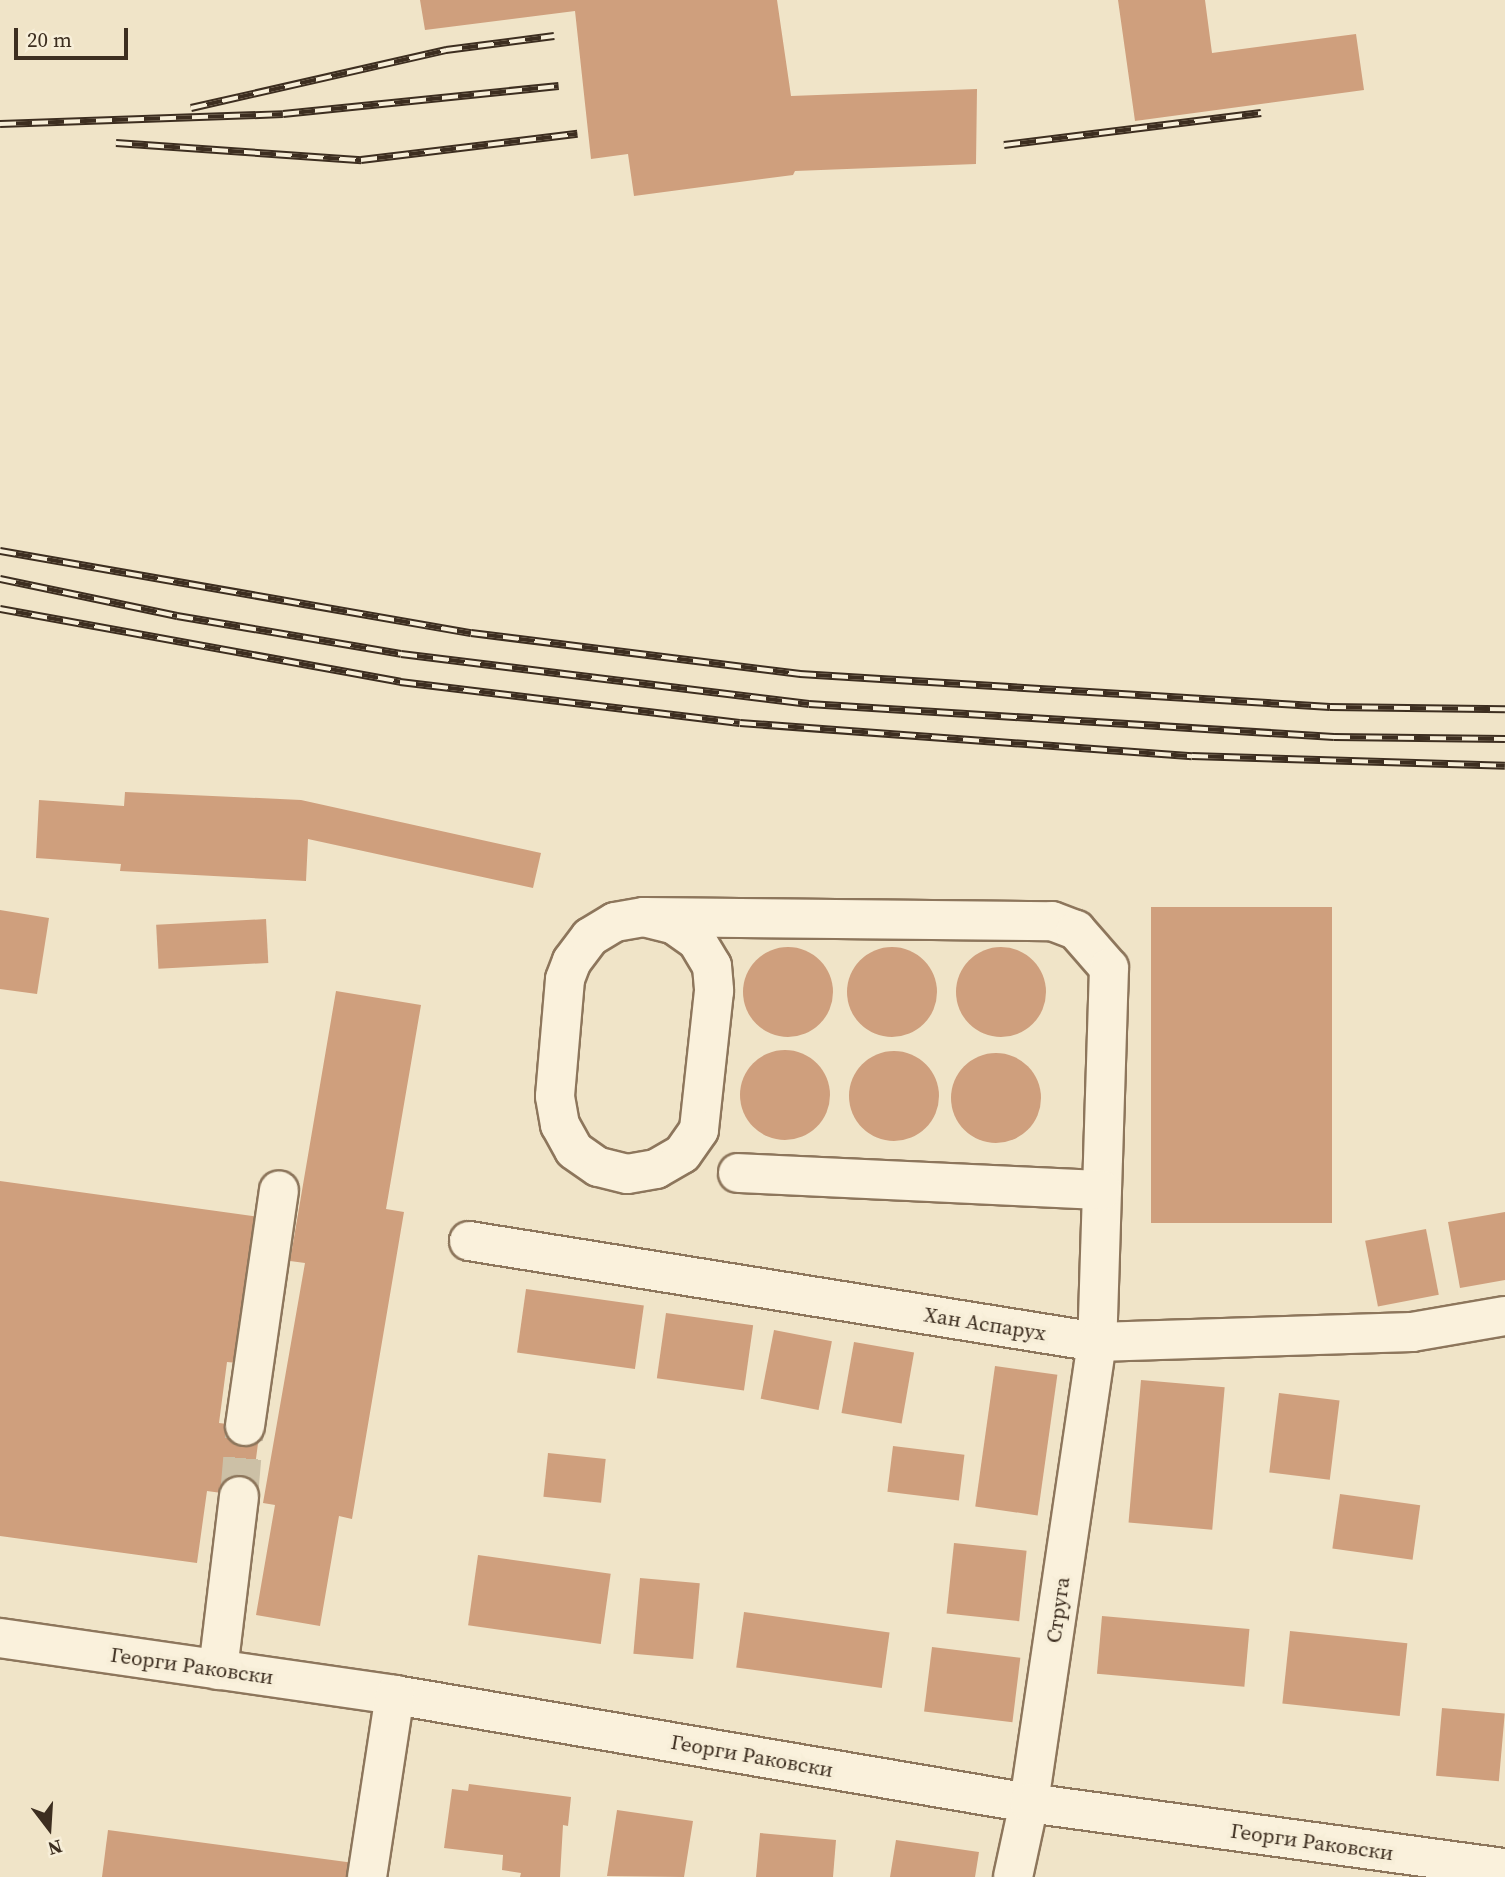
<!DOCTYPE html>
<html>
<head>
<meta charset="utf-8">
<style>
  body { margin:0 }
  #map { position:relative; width:1505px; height:1877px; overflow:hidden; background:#f0e4c8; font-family:"Source Serif 4",serif }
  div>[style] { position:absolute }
  .building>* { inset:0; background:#cf9f7d; transform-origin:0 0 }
  .round { border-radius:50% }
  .minor-tunnel>* { height:38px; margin-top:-19px; transform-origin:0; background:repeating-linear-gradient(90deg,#ccc0a6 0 38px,transparent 0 57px) }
  .roads { filter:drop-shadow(2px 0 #8d765c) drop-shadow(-2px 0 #8d765c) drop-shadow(0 2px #8d765c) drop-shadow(0 -2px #8d765c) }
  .minor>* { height:38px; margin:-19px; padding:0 19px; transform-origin:19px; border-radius:19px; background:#faf1dc }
  .rail>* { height:8px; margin-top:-4px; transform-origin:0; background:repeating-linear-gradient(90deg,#f7eed8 0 16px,#3d2e20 0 32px); box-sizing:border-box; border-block:2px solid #3d2e20 }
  span { translate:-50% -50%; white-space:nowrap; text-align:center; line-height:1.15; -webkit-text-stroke:7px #f7eed8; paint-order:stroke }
  .street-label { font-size:21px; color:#3d2e20 }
  .north { position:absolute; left:14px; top:1793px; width:70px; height:70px; -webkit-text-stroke:5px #f7eed8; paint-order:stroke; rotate:163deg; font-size:19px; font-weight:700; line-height:28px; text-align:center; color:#3d2e20 }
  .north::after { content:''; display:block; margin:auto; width:24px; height:32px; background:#3d2e20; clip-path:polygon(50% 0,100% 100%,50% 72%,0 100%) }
  .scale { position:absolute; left:14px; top:28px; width:114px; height:32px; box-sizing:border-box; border:4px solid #3d2e20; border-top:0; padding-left:9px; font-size:21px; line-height:24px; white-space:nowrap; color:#3d2e20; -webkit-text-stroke:5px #f7eed8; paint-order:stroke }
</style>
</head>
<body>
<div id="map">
  <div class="building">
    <i style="clip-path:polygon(420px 0,777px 0,791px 96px,977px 89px,976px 164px,795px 171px,793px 175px,634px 196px,628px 154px,591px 159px,575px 11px,425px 30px)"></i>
    <i style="clip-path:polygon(1118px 0,1205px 0,1212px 53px,1356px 34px,1364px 90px,1135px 121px)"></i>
    <i style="clip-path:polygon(125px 792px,301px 800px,541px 853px,533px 888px,308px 839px,306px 881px,120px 871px,121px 864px,36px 858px,39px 800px,124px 806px)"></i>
    <i style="left:1151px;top:907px;width:181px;height:316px"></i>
    <i style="clip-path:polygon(0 910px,49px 918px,37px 994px,0 989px)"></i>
    <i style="left:266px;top:919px;width:44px;height:110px;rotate:87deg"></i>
    <i class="round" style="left:847px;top:947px;width:90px;height:90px"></i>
    <i class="round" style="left:743px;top:947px;width:90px;height:90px"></i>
    <i class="round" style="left:956px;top:947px;width:90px;height:90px"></i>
    <i style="clip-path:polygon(336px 991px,421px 1005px,386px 1209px,404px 1212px,352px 1519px,339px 1516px,320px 1626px,256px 1615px,275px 1505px,263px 1503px,305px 1263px,290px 1261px)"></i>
    <i class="round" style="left:740px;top:1050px;width:90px;height:90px"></i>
    <i class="round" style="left:849px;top:1051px;width:90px;height:90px"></i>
    <i class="round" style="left:951px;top:1053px;width:90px;height:90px"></i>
    <i style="clip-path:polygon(0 1181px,259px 1217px,238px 1363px,227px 1362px,219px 1423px,260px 1428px,251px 1497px,207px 1491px,197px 1563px,0 1536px)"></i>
    <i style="clip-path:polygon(1505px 1212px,1505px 1280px,1460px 1288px,1448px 1222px)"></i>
    <i style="left:1426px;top:1229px;width:67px;height:62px;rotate:79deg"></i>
    <i style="left:526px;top:1289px;width:119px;height:64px;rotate:8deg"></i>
    <i style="left:666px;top:1313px;width:88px;height:66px;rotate:8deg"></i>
    <i style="left:774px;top:1330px;width:59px;height:70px;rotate:11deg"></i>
    <i style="left:854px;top:1342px;width:61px;height:72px;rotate:10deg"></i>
    <i style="left:995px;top:1366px;width:63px;height:142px;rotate:8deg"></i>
    <i style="left:1141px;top:1380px;width:84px;height:143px;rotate:5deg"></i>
    <i style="left:1279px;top:1393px;width:61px;height:80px;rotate:7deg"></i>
    <i style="left:893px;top:1446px;width:72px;height:46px;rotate:7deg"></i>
    <i style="left:548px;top:1453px;width:58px;height:44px;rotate:6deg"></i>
    <i style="left:1340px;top:1494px;width:81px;height:55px;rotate:8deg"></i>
    <i style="left:954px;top:1543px;width:73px;height:71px;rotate:6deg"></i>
    <i style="left:478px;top:1555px;width:134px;height:71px;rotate:8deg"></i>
    <i style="left:640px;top:1578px;width:60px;height:76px;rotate:5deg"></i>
    <i style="left:744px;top:1612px;width:147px;height:56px;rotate:8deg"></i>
    <i style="left:1102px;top:1616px;width:148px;height:58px;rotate:5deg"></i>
    <i style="left:1290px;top:1631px;width:118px;height:73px;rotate:6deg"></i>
    <i style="left:932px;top:1647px;width:89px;height:65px;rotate:7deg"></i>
    <i style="left:1442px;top:1708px;width:63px;height:68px;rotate:5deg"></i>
    <i style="clip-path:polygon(469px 1784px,571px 1797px,568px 1826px,563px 1825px,560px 1877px,520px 1877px,521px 1873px,502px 1870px,503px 1855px,444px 1848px,452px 1789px,468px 1791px)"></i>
    <i style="clip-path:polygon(617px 1810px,693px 1821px,684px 1877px,607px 1876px)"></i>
    <i style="clip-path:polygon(108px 1830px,354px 1863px,352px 1877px,102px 1877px)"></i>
    <i style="clip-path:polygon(760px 1833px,836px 1840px,833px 1877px,756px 1877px)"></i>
    <i style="clip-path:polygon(896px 1840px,979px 1852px,975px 1877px,890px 1877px)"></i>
  </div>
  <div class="minor-tunnel">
    <i style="left:239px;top:1496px;width:70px;rotate:-85.1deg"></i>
  </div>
  <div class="roads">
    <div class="minor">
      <i style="left:644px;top:917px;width:408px;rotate:0.6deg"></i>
      <i style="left:1052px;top:921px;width:26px;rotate:21deg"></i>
      <i style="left:1076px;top:930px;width:50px;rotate:49deg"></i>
      <i style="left:1109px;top:968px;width:374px;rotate:91.8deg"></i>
      <i style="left:1097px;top:1342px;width:466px;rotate:98.4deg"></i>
      <i style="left:1029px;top:1803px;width:76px;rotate:102.2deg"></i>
      <i style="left:644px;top:917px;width:30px;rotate:14deg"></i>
      <i style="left:673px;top:924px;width:29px;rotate:35deg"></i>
      <i style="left:697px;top:941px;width:29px;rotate:59deg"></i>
      <i style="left:712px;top:966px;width:25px;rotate:85deg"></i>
      <i style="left:714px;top:991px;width:140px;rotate:96.2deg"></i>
      <i style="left:699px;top:1130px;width:29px;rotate:125deg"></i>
      <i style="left:682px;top:1154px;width:30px;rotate:150deg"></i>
      <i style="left:656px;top:1169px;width:29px;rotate:170deg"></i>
      <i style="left:627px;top:1174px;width:30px;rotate:-166deg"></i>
      <i style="left:598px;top:1167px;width:29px;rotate:-145deg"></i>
      <i style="left:574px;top:1150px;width:29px;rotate:-119deg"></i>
      <i style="left:560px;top:1125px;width:29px;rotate:-100deg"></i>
      <i style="left:555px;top:1096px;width:117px;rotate:-85.1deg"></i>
      <i style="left:565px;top:979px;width:19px;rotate:-69deg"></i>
      <i style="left:572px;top:961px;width:30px;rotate:-53deg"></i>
      <i style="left:590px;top:937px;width:29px;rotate:-31deg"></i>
      <i style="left:615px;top:922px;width:29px;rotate:-10deg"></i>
      <i style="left:738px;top:1173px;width:364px;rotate:2.7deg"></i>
      <i style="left:469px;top:1241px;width:636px;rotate:9.14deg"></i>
      <i style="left:1097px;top:1342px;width:315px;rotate:-1.8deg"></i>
      <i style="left:1412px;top:1332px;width:94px;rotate:-9.8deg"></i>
      <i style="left:245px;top:1426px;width:238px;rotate:-81.8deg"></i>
      <i style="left:0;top:1638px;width:399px;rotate:8.2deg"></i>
      <i style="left:395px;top:1695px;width:643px;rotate:9.67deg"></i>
      <i style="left:1029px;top:1803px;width:480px;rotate:7.8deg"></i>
      <i style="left:218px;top:1670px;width:175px;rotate:-83.1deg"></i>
      <i style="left:367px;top:1877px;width:184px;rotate:-81.3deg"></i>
    </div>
  </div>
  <div class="rail">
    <i style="left:191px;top:108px;width:262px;rotate:-12.8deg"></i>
    <i style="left:446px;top:50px;width:109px;rotate:-7.4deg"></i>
    <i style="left:0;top:124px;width:283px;rotate:-2deg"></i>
    <i style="left:283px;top:114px;width:277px;rotate:-5.8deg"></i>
    <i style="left:116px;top:143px;width:246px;rotate:4deg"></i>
    <i style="left:361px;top:160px;width:218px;rotate:-6.9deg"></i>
    <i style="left:1004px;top:145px;width:259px;rotate:-7.1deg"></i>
    <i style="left:0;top:551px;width:478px;rotate:9.9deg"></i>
    <i style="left:471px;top:633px;width:332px;rotate:7.1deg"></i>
    <i style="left:800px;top:674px;width:531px;rotate:3.56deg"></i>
    <i style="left:1330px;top:707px;width:175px;rotate:0.7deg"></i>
    <i style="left:0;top:579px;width:181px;rotate:11.8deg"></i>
    <i style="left:177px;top:616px;width:227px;rotate:9.6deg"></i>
    <i style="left:401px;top:654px;width:411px;rotate:7deg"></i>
    <i style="left:809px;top:704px;width:526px;rotate:3.6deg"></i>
    <i style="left:1334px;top:737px;width:171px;rotate:0.7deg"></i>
    <i style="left:0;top:609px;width:407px;rotate:10.3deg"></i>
    <i style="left:400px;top:682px;width:342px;rotate:6.9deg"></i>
    <i style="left:740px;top:723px;width:453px;rotate:4.2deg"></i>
    <i style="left:1192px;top:756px;width:313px;rotate:1.8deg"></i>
  </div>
  <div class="street-label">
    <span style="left:985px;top:1324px;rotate:9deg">Хан Аспарух</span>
    <span style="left:1058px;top:1610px;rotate:-82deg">Струга</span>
    <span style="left:192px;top:1666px;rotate:8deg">Георги Раковски</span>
    <span style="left:752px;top:1756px;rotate:10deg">Георги Раковски</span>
    <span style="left:1312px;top:1842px;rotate:8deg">Георги Раковски</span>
  </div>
  <div class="north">N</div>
  <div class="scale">20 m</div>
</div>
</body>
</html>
